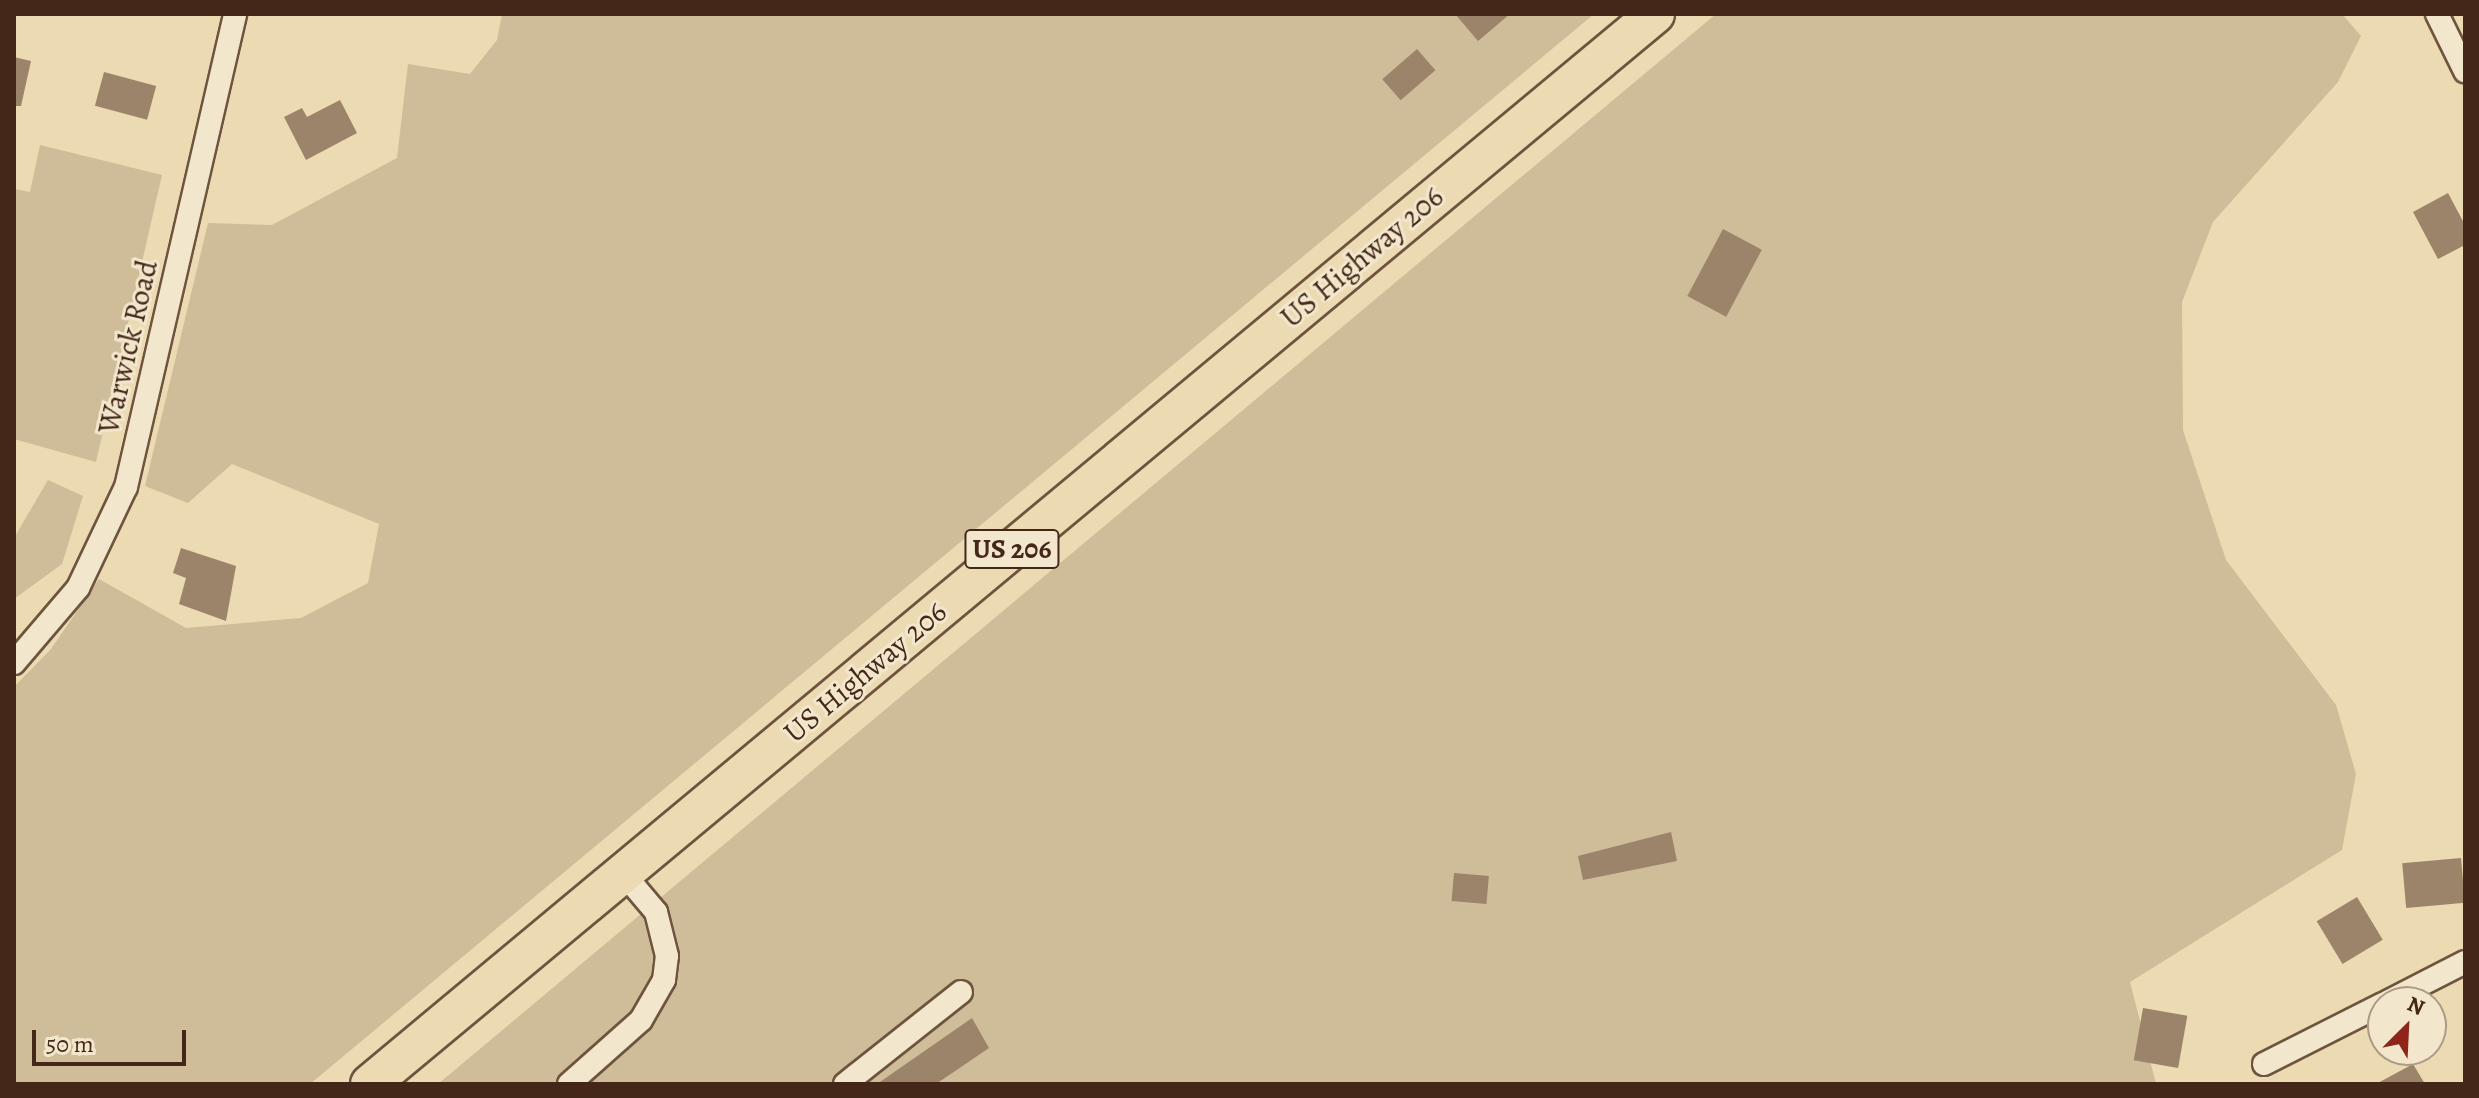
<!DOCTYPE html>
<html>
<head>
<meta charset="utf-8">
<style>
  body { margin:0 }
  #map { position:relative; width:2479px; height:1098px; overflow:hidden; background:#ebdab2; font-family:Alegreya,serif }
  div>[style] { position:absolute }
  .green>* { inset:0; background:#cfbc98 }
  .building>* { inset:0; background:#9b8469; transform-origin:0 0 }
  .roads { filter:drop-shadow(2px 0 #6e543f) drop-shadow(-2px 0 #6e543f) drop-shadow(0 2px #6e543f) drop-shadow(0 -2px #6e543f) }
  .street>* { height:22px; margin:-11px; padding:0 11px; transform-origin:11px; border-radius:11px; background:#f2e7cd }
  .highway>* { height:38px; margin:-19px; padding:0 19px; transform-origin:19px; border-radius:19px; background:#ebdab2 }
  span { translate:-50% -50%; white-space:nowrap; text-align:center; line-height:1.15; -webkit-text-stroke:6px #f2e7cd; paint-order:stroke }
  .shield-label span { padding:2px 6px; background:#f2e7cd; border:2px solid; border-radius:6px; -webkit-text-stroke-width:0 }
  .shield-label { font-size:28px; color:#442719; font-weight:700 }
  .street-label { font-size:30px; color:#442719 }
  .frame { position:absolute; inset:0; border:16px solid #442719; pointer-events:none }
  .north { position:absolute; left:2367px; top:986px; width:80px; height:80px; box-sizing:border-box; background:#f2e7cd; border:2px solid #ac9a85; border-radius:50%; rotate:24deg; font-size:22px; font-weight:700; line-height:32px; text-align:center; color:#442719 }
  .north::after { content:''; display:block; margin:auto; width:28px; height:36px; background:#8f2418; clip-path:polygon(50% 0,100% 100%,50% 72%,0 100%) }
  .scale { position:absolute; left:32px; top:1030px; width:154px; height:36px; box-sizing:border-box; border:4px solid #442719; border-top:0; padding-left:10px; font-size:24px; line-height:28px; white-space:nowrap; color:#442719; -webkit-text-stroke:6px #f2e7cd; paint-order:stroke }
</style>
</head>
<body>
<div id="map">
  <div class="green">
    <i style="clip-path:polygon(502px 14px,1594px 14px,310px 1084px,14px 1084px,14px 687px,51px 649px,99px 579px,186px 628px,301px 618px,368px 583px,379px 524px,232px 464px,188px 503px,145px 486px,208px 223px,272px 225px,397px 158px,408px 64px,470px 74px,497px 40px)"></i>
    <i style="clip-path:polygon(1716px 14px,2342px 14px,2361px 36px,2338px 82px,2213px 222px,2182px 302px,2183px 430px,2226px 560px,2336px 705px,2356px 774px,2342px 850px,2130px 982px,2156px 1084px,438px 1084px)"></i>
    <i style="clip-path:polygon(40px 145px,162px 175px,96px 462px,14px 439px,14px 189px,30px 192px)"></i>
    <i style="clip-path:polygon(48px 480px,83px 496px,62px 564px,14px 599px,14px 538px)"></i>
  </div>
  <div class="building">
    <i style="clip-path:polygon(1455px 14px,1510px 14px,1478px 41px)"></i>
    <i style="left:1417px;top:49px;width:28px;height:46px;rotate:49deg"></i>
    <i style="clip-path:polygon(14px 57px,31px 61px,21px 106px,14px 106px)"></i>
    <i style="left:104px;top:72px;width:54px;height:35px;rotate:15deg"></i>
    <i style="clip-path:polygon(340px 100px,357px 133px,306px 160px,284px 117px,302px 108px,307px 117px)"></i>
    <i style="clip-path:polygon(2448px 193px,2465px 225px,2465px 245px,2438px 259px,2413px 212px)"></i>
    <i style="left:1723px;top:229px;width:44px;height:76px;rotate:28deg"></i>
    <i style="clip-path:polygon(181px 548px,236px 566px,226px 621px,179px 604px,186px 578px,173px 573px)"></i>
    <i style="clip-path:polygon(1671px 832px,1677px 861px,1583px 880px,1578px 856px)"></i>
    <i style="left:2461px;top:858px;width:45px;height:59px;rotate:85deg"></i>
    <i style="left:1454px;top:873px;width:35px;height:28px;rotate:5deg"></i>
    <i style="left:2357px;top:897px;width:50px;height:47px;rotate:59deg"></i>
    <i style="left:2143px;top:1008px;width:45px;height:53px;rotate:10deg"></i>
    <i style="clip-path:polygon(972px 1018px,989px 1048px,936px 1084px,877px 1084px)"></i>
    <i style="clip-path:polygon(2413px 1064px,2425px 1084px,2376px 1084px)"></i>
  </div>
  <div class="roads">
    <div class="street">
      <i style="left:2437px;top:14px;width:64px;rotate:63.8deg"></i>
      <i style="left:14px;top:663px;width:99px;rotate:-49.5deg"></i>
      <i style="left:78px;top:588px;width:112px;rotate:-64.6deg"></i>
      <i style="left:126px;top:487px;width:485px;rotate:-77deg"></i>
      <i style="left:2387px;top:1002px;width:88px;rotate:-27.1deg"></i>
      <i style="left:2264px;top:1064px;width:133px;rotate:-26.8deg"></i>
      <i style="left:569px;top:1084px;width:96px;rotate:-41.6deg"></i>
      <i style="left:641px;top:1020px;width:46px;rotate:-60.1deg"></i>
      <i style="left:664px;top:980px;width:24px;rotate:-83deg"></i>
      <i style="left:667px;top:956px;width:45px;rotate:-104deg"></i>
      <i style="left:656px;top:912px;width:51px;rotate:-130.2deg"></i>
      <i style="left:845px;top:1084px;width:148px;rotate:-38.4deg"></i>
    </div>
    <div class="highway">
      <i style="left:370px;top:1084px;width:1672px;rotate:-39.78deg"></i>
    </div>
  </div>
  <div class="shield-label">
    <span style="left:1012px;top:549px">US 206</span>
  </div>
  <div class="street-label">
    <span style="left:1362px;top:257px;rotate:-40deg">US Highway 206</span>
    <span style="left:128px;top:347px;rotate:-77deg">Warwick Road</span>
    <span style="left:865px;top:672px;rotate:-40deg">US Highway 206</span>
  </div>
  <div class="frame"></div>
  <div class="north">N</div>
  <div class="scale">50 m</div>
</div>
</body>
</html>
